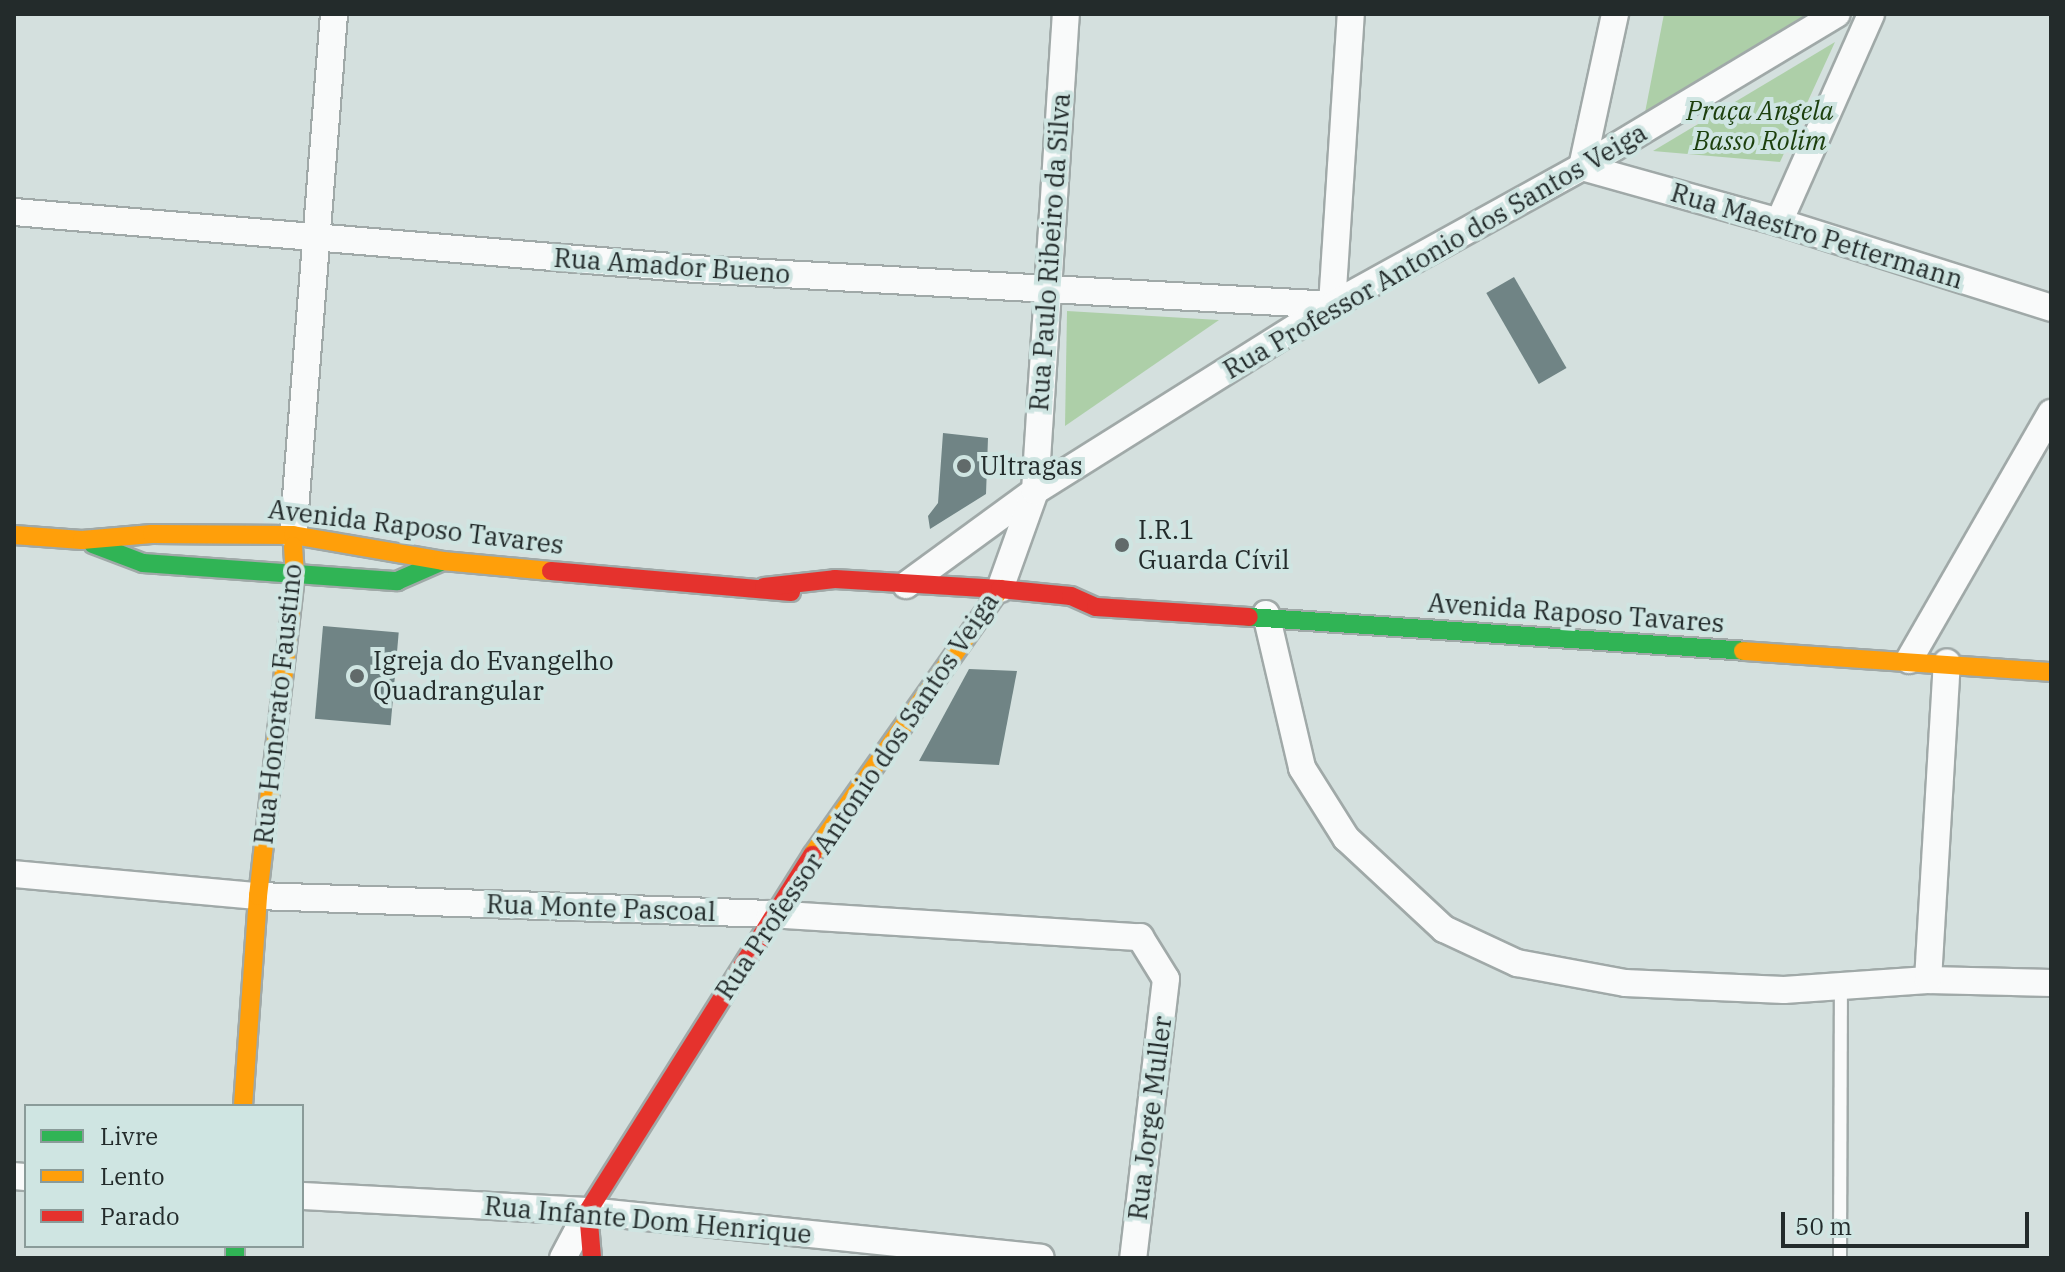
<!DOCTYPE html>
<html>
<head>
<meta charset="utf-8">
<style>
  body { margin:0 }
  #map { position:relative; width:2065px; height:1272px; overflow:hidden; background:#d4e0de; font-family:"IBM Plex Serif",serif }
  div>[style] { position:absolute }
  .green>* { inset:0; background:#adcfa8 }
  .building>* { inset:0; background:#708485; transform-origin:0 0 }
  .roads { filter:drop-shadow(2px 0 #a0a9a8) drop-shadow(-2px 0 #a0a9a8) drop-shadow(0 2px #a0a9a8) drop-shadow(0 -2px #a0a9a8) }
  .lane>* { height:12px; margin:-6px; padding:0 6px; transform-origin:6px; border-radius:6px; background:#f9fafa }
  .street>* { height:26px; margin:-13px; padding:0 13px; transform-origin:13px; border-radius:13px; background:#f9fafa }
  .fast>* { height:18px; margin:-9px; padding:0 9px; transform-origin:9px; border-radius:9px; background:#30b455 }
  .slow>* { height:18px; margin:-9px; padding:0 9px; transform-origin:9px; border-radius:9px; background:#ff9f0a }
  .jam>* { height:18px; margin:-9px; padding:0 9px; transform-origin:9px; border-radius:9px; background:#e5322d }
  .dots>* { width:22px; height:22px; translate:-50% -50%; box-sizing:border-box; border:4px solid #cfe5e2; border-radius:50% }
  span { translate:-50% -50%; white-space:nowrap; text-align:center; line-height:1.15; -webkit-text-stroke:8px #cfe5e2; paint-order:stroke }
  .park-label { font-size:26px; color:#1c3f0d; font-style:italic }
  .street-label { font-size:26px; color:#232b2b }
  .poi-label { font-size:26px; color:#232b2b }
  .left { translate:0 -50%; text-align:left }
  .frame { position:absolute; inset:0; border:16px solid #232b2b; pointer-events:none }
  .legend { position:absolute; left:24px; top:1104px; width:280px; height:144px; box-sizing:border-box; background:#cfe5e2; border:2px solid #8a9b99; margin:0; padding:10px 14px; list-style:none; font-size:24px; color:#232b2b }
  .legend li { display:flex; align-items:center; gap:16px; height:40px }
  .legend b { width:40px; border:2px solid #8a9b99 }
  .scale { position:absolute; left:1781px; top:1212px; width:248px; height:36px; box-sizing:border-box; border:4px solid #232b2b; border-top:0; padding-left:10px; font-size:24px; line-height:28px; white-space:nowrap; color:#232b2b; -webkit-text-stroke:6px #cfe5e2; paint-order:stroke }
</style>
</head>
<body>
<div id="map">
  <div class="green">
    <i style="clip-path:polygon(1664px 14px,1815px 14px,1643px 123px)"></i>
    <i style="clip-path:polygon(1835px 42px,1780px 162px,1653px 151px)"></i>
    <i style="clip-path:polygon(1067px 311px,1219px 320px,1065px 426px)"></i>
  </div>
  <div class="building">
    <i style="left:1514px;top:277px;width:105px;height:32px;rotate:60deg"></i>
    <i style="clip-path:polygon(943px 433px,988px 438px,986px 494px,930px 529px,928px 516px,938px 503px)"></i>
    <i style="left:323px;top:626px;width:76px;height:93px;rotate:5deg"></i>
    <i style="clip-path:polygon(969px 669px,1017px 671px,999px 765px,919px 761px)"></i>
  </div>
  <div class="roads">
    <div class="lane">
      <i style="left:1840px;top:1258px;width:273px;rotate:-89.8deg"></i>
    </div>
    <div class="street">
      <i style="left:1582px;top:167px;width:205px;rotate:15.6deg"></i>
      <i style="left:1779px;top:222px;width:285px;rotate:17.5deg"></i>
      <i style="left:1582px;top:167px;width:157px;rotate:-77.8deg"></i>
      <i style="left:14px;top:212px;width:683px;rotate:4.78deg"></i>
      <i style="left:695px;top:269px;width:638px;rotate:3.23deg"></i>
      <i style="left:1779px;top:222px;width:227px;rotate:-66.1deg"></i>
      <i style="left:1332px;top:305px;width:292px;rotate:-86.3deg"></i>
      <i style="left:293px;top:535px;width:523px;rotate:-85.5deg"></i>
      <i style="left:906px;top:585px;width:160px;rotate:-36.1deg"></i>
      <i style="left:1035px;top:491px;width:350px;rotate:-32.1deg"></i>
      <i style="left:1332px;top:305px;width:286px;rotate:-28.9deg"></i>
      <i style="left:1582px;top:167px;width:297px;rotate:-31deg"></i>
      <i style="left:1000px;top:589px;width:104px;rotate:-70.3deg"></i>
      <i style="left:1035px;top:491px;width:478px;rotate:-86.3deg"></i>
      <i style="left:1266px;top:614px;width:158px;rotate:76.8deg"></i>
      <i style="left:1302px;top:768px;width:83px;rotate:57.8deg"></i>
      <i style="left:1346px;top:838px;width:134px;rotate:42.9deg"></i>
      <i style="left:1444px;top:929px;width:81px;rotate:25deg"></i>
      <i style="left:1517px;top:963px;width:110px;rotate:10.5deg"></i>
      <i style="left:1625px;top:983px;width:159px;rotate:2.5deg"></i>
      <i style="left:1784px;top:990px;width:144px;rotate:-4deg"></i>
      <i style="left:1928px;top:980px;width:123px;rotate:1.4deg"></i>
      <i style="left:1909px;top:660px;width:285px;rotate:-60.1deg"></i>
      <i style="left:14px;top:874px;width:245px;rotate:5.2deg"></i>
      <i style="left:258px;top:896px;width:512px;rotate:2.01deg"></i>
      <i style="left:770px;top:914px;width:371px;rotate:3.6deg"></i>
      <i style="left:1140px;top:937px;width:49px;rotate:58.2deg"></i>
      <i style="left:1166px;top:979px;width:281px;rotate:96.7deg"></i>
      <i style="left:1928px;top:980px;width:318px;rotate:-86.6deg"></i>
      <i style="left:14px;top:1176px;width:12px;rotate:5deg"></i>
      <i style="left:302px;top:1196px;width:286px;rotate:3deg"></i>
      <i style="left:588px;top:1211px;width:455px;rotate:5.9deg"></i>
      <i style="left:563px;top:1258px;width:53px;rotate:-62deg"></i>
    </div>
    <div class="fast">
      <i style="left:93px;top:544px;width:53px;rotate:20.8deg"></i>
      <i style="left:143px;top:563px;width:255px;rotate:4.1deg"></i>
      <i style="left:397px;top:581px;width:50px;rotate:-23.5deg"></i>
      <i style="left:1249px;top:617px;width:495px;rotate:3.9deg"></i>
      <i style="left:235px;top:1246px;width:12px;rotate:90deg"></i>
    </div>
    <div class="slow">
      <i style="left:14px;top:535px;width:68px;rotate:4.2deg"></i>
      <i style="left:82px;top:540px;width:70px;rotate:-4.9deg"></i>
      <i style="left:152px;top:534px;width:141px;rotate:0.4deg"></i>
      <i style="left:293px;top:535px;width:152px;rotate:9.8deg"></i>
      <i style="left:443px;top:561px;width:108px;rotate:5.3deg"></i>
      <i style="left:1743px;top:651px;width:309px;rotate:3.9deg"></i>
      <i style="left:812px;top:855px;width:326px;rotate:-54.7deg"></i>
      <i style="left:243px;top:1106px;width:211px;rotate:-85.9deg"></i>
      <i style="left:258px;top:896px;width:323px;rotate:-83.4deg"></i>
      <i style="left:295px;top:575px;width:29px;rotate:-94deg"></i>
    </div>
    <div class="jam">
      <i style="left:551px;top:571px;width:241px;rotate:5deg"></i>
      <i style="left:764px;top:587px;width:71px;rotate:-6.4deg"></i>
      <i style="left:835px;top:579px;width:165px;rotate:3.5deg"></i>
      <i style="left:1000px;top:589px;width:71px;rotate:5.6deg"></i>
      <i style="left:1071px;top:596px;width:27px;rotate:24deg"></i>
      <i style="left:1096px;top:607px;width:153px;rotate:3.7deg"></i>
      <i style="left:592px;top:1258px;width:47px;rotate:-94.9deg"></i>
      <i style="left:588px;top:1211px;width:421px;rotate:-57.8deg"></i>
    </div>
  </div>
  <div class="dots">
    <i style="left:964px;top:466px;background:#616a6a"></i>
    <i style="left:1122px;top:545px;background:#616a6a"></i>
    <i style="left:357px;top:676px;background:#616a6a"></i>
  </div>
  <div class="park-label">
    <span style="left:1760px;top:126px">Praça Angela<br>Basso Rolim</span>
  </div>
  <div class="street-label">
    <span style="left:1817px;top:236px;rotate:17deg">Rua Maestro Pettermann</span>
    <span style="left:1435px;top:251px;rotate:-30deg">Rua Professor Antonio dos Santos Veiga</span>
    <span style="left:1050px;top:252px;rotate:-86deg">Rua Paulo Ribeiro da Silva</span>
    <span style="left:672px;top:266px;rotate:4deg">Rua Amador Bueno</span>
    <span style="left:416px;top:527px;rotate:7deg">Avenida Raposo Tavares</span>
    <span style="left:1576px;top:613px;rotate:4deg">Avenida Raposo Tavares</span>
    <span style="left:278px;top:704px;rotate:-84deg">Rua Honorato Faustino</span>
    <span style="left:857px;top:796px;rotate:-56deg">Rua Professor Antonio dos Santos Veiga</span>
    <span style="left:601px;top:908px;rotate:2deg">Rua Monte Pascoal</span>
    <span style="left:1150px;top:1118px;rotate:-83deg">Rua Jorge Muller</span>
    <span style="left:648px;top:1220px;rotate:5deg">Rua Infante Dom Henrique</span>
  </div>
  <div class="poi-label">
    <span class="left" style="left:980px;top:466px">Ultragas</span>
    <span class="left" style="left:1138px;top:545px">I.R.1<br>Guarda Cívil</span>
    <span class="left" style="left:373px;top:676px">Igreja do Evangelho<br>Quadrangular</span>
  </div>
  <div class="frame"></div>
  <ul class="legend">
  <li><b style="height:10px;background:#30b455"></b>Livre</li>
  <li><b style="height:10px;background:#ff9f0a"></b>Lento</li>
  <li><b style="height:10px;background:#e5322d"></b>Parado</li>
  </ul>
  <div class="scale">50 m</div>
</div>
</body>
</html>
